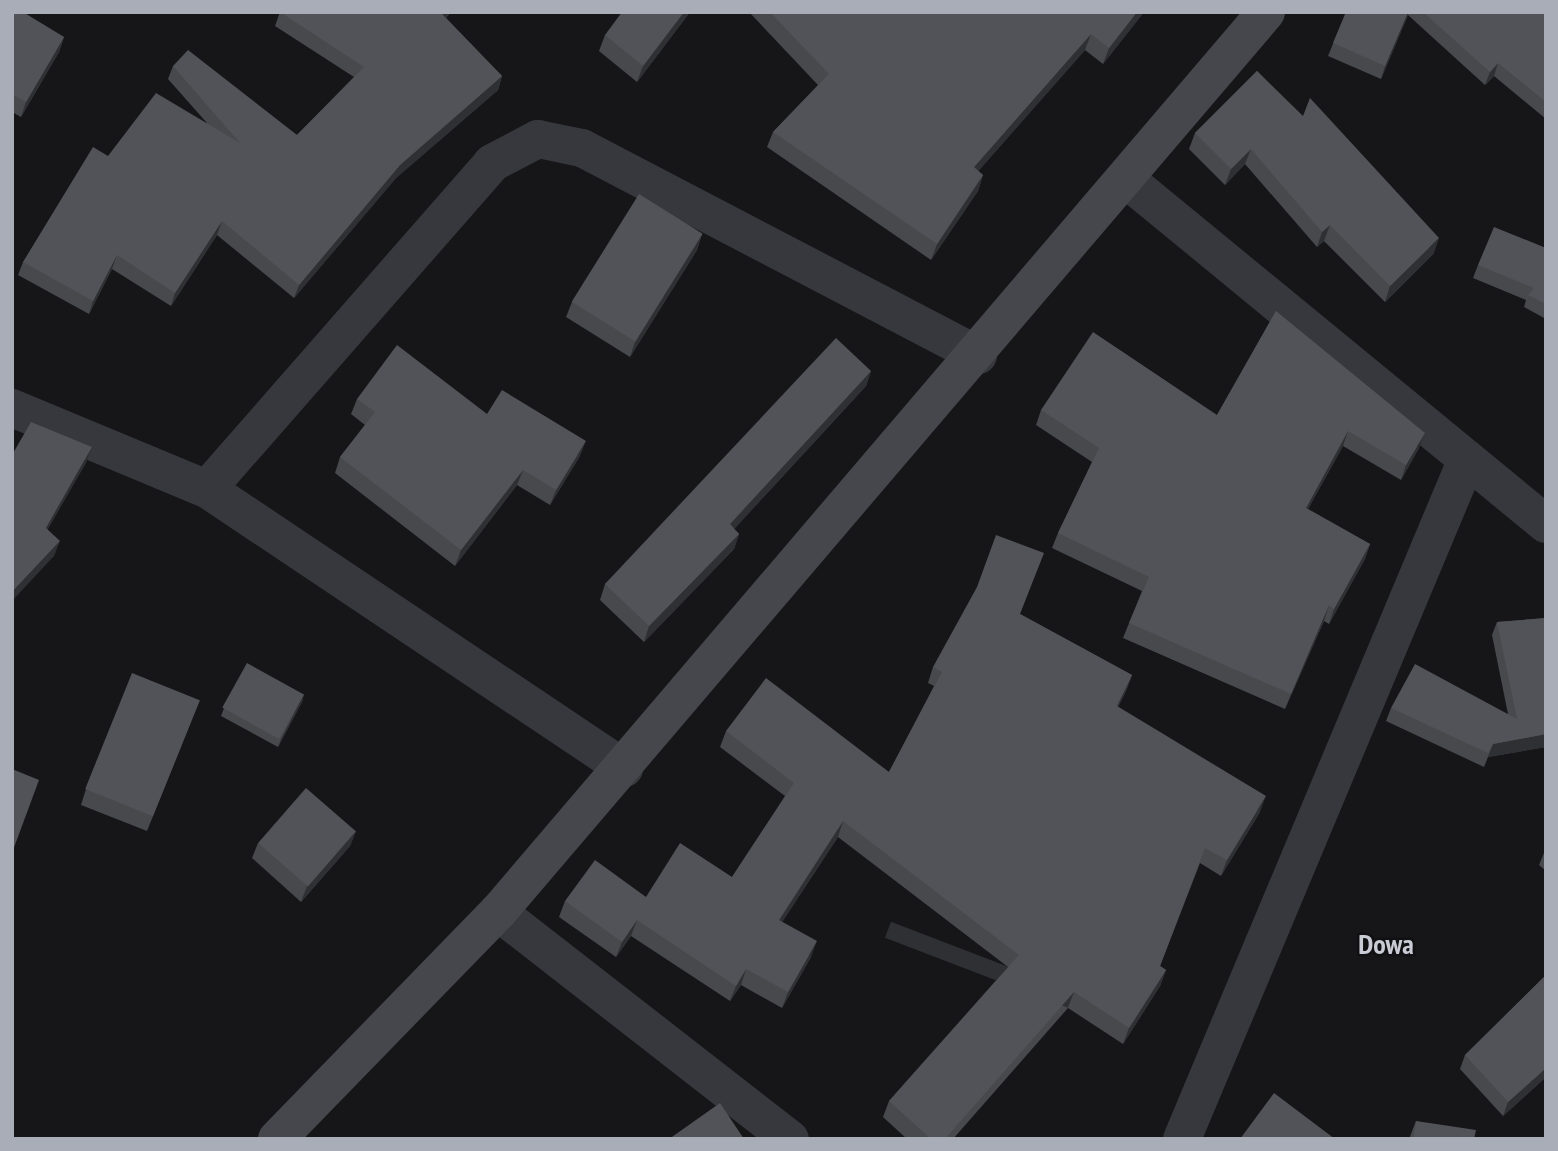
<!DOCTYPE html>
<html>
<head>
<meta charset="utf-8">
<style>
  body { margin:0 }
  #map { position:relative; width:1558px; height:1151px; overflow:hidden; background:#161618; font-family:"PT Sans Narrow",sans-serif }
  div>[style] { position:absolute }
  .minor>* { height:38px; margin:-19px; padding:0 19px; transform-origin:19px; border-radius:19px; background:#37383d }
  .secondary>* { height:38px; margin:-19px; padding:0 19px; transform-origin:19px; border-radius:19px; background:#45474d }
  .wall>* { inset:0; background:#47494d }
  .shaded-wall>* { inset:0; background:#2f3033; transform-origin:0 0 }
  .building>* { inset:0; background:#525359; transform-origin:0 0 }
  span { translate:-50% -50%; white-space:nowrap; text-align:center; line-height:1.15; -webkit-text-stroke:5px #111113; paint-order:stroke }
  .neighbourhood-label { font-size:28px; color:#c9ccd4; font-weight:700 }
  .frame { position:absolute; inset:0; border:14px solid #a8adb8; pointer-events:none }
</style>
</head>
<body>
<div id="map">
  <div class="minor">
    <i style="left:1127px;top:180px;width:542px;rotate:39.39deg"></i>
    <i style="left:12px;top:408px;width:211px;rotate:22.6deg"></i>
    <i style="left:207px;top:489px;width:502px;rotate:33.79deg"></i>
    <i style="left:207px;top:489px;width:433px;rotate:-48.8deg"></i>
    <i style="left:492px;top:163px;width:52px;rotate:-27.6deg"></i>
    <i style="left:538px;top:139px;width:45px;rotate:11.6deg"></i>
    <i style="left:582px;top:148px;width:447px;rotate:27.6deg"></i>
    <i style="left:498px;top:912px;width:370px;rotate:37.9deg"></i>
    <i style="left:1182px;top:1139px;width:737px;rotate:-67.26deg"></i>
  </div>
  <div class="secondary">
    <i style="left:277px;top:1139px;width:317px;rotate:-45.8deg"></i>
    <i style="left:498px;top:912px;width:1183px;rotate:-49.52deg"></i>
  </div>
  <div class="wall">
    <i style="clip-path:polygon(12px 12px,64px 37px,59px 52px,21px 117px,12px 112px)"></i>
    <i style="clip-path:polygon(280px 12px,451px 12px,446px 18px,502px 76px,498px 90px,396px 178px,294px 298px,217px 235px,171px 306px,112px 269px,89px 314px,18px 275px,23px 262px,108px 156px,207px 123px,168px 79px,173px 66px,297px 135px,354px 77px,275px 26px)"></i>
    <i style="clip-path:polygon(690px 12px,637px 82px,599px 51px,605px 35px)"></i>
    <i style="clip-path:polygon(749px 12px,1144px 12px,1103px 64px,1085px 50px,978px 171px,983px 175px,978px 191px,931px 260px,767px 147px,773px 132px,818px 85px)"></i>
    <i style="clip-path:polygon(1346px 12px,1546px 12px,1546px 119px,1494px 76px,1485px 85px,1408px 15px,1381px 79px,1328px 56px)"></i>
    <i style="clip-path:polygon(1257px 71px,1434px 253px,1385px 302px,1324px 241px,1317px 247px,1245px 164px,1225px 185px,1189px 149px,1195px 133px)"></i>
    <i style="clip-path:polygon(702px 234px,697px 250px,630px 357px,566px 317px,572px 302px)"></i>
    <i style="clip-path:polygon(1546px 248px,1546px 319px,1524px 307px,1526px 300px,1473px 278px,1478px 265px)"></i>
    <i style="clip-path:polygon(1276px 311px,1419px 448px,1401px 480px,1343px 446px,1308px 509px,1370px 544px,1365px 559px,1329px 624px,1324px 621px,1285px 709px,1123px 638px,1142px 591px,1052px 548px,1058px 533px,1092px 462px,1036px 425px,1041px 410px,1217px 415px)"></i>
    <i style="clip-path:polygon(871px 371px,866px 386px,734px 529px,739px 534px,734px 549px,644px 642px,600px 600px,605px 584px)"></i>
    <i style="clip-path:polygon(357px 399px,487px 414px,580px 456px,550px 505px,517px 485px,455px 566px,335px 473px,340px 457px,365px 425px,351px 414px)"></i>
    <i style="clip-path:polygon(1020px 614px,1132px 675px,1126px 691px,1118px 707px,1260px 812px,1221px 876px,1200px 863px,1160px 966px,1166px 970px,1160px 986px,1123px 1044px,1068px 1008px,953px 1139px,907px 1139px,883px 1117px,889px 1101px,1008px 967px,838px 837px,782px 922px,811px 957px,782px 1008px,741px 985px,730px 1001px,631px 936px,616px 957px,559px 917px,565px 901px,646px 897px,732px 877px,785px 796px,720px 747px,726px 731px,889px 772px,934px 686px,928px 683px,933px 667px)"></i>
    <i style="clip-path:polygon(1546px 618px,1546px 747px,1488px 757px,1484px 767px,1386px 721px,1391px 708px,1508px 714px,1492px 635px,1497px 622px)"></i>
    <i style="clip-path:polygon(304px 694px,302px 702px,278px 747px,221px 716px,224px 708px)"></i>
    <i style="clip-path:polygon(200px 700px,147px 831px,81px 805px,86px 789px)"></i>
    <i style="clip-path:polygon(356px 831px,350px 846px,301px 902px,252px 858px,258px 843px)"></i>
    <i style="clip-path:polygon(1546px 848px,1546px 871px,1539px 865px)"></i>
    <i style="clip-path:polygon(1546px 975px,1546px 1077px,1503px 1116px,1460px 1069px,1465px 1055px)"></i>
    <i style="clip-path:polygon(1416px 1121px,1474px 1139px,1409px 1139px)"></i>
  </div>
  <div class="shaded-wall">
    <i style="clip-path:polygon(443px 12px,451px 12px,437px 27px,442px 14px)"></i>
    <i style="clip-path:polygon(684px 12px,690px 12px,637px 82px,643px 66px)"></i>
    <i style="clip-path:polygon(1137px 12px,1144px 12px,1103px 64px,1109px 48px)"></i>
    <i style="clip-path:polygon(1408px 12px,1409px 12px,1381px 79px,1385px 66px)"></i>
    <i style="clip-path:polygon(1091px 34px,1085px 50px,968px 183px,974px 167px)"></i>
    <i style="clip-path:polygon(64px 37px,59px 52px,21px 117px,26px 102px)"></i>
    <i style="clip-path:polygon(1498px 63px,1494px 76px,1485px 85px,1490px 72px)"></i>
    <i style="clip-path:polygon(502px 76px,498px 90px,396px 178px,294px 298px,299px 285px,400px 165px)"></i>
    <i style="clip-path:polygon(1251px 149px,1245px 164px,1225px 185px,1231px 169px)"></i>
    <i style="clip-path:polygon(983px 175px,978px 191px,931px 260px,937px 244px)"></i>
    <i style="clip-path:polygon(222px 221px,217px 235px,171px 306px,175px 293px)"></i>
    <i style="clip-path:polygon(1330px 225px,1324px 241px,1317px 247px,1322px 232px)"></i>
    <i style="clip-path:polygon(702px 234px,697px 250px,630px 357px,635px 342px)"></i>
    <i style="clip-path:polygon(1439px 238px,1434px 253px,1385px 302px,1390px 286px)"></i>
    <i style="clip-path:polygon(117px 255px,112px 269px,89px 314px,93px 301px)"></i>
    <i style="clip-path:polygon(871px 371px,866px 386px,724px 540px,730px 524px)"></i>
    <i style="clip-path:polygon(1348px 431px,1343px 446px,1300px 523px,1306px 508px)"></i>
    <i style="clip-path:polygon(1425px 433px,1419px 448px,1401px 480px,1406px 465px)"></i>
    <i style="clip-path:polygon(586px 441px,580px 456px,550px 505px,556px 490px)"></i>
    <i style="clip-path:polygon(92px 447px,86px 463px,40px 543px,46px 528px)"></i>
    <i style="clip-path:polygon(523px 470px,517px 485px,455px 566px,461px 550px)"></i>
    <i style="clip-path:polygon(739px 534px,734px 549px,644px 642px,649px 626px)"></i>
    <i style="clip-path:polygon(60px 541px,54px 556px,12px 601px,12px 592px)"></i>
    <i style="clip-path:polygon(1370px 544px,1365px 559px,1329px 624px,1334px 609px)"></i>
    <i style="clip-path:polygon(1329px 605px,1324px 621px,1285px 709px,1291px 694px)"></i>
    <i style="clip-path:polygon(1132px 675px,1126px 691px,1111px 721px,1117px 706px)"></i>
    <i style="clip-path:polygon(304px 694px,302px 702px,278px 747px,281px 739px)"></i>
    <i style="clip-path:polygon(1546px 734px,1546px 747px,1488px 757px,1484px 767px,1493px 744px)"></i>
    <i style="clip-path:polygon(1266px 796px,1260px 812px,1221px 876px,1227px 860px)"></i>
    <i style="clip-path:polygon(843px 821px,838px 837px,773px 936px,779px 920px)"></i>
    <i style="clip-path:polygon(356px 831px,350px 846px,301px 902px,307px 886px)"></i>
    <i style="clip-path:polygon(637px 920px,631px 936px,616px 957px,622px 942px)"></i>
    <i style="clip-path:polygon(817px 941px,811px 957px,782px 1008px,788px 992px)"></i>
    <i style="clip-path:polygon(746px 969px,741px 985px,730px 1001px,736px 986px)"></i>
    <i style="clip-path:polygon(1166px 970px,1160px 986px,1123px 1044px,1129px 1028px)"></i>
    <i style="left:1074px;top:992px;width:17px;height:196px;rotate:111deg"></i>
    <i style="clip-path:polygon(1546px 1068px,1546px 1077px,1503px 1116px,1508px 1102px)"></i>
  </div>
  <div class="building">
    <i style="clip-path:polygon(12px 12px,23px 12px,64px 37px,26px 102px,12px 94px)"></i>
    <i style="clip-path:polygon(280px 12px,443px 12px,442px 14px,502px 76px,400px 165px,299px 285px,222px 221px,175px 293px,117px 255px,93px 301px,23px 262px,93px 147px,108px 156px,156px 93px,240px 143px,173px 66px,188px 50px,297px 135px,364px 67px)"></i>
    <i style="clip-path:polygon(622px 12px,684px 12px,643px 66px,605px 35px)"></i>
    <i style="clip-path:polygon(770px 12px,1137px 12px,1109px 48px,1091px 34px,974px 167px,983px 175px,937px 244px,773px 132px,829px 74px)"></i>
    <i style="clip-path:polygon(1346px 12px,1408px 12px,1385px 66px,1333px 43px)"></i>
    <i style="clip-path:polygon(1423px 12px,1546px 12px,1546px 102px,1498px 63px,1490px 72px)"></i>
    <i style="clip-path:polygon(1257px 71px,1303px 116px,1310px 98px,1439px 238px,1390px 286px,1330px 225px,1322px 232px,1251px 149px,1231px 169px,1195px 133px)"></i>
    <i style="left:639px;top:194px;width:75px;height:127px;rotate:32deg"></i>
    <i style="clip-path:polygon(1494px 227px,1546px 248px,1546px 304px,1528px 295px,1534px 288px,1478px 265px)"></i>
    <i style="clip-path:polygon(1276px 311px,1425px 433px,1406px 465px,1348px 431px,1306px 508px,1370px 544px,1334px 609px,1329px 605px,1291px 694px,1129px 623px,1149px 577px,1058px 533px,1099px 448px,1041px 410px,1093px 332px,1217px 415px)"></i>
    <i style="clip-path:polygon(836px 338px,871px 371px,730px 524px,739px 534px,649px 626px,605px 584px)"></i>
    <i style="clip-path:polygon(397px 345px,487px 414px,502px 390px,586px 441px,556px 490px,523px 470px,461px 550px,340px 457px,375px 412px,357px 399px)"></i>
    <i style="clip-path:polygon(31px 422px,92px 447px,46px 528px,60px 541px,12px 592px,12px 455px)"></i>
    <i style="clip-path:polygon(996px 535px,1044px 553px,1020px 614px,1132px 675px,1117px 706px,1266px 796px,1227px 860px,1205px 848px,1160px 966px,1166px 970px,1129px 1028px,1074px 992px,945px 1139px,931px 1139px,889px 1101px,1019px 955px,843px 821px,779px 920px,817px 941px,788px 992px,746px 969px,736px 986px,637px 920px,622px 942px,565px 901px,595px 860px,646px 897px,680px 843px,732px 877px,794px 783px,726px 731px,766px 678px,889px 772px,942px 672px,933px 667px,977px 587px)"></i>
    <i style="clip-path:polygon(1546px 618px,1546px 734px,1493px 744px,1488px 753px,1391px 708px,1415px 664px,1517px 719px,1497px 622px)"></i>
    <i style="left:247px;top:663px;width:65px;height:51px;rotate:29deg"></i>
    <i style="left:132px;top:673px;width:73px;height:125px;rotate:22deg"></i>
    <i style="clip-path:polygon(12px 769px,39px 780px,12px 853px)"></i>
    <i style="left:306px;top:788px;width:66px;height:73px;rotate:41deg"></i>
    <i style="clip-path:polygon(1546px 975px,1546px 1068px,1508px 1102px,1465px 1055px)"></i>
    <i style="clip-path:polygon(1274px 1093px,1335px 1139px,1240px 1139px)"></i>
    <i style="clip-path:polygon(720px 1103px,744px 1139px,669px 1139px)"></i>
    <i style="clip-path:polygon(1416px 1121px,1476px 1130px,1474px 1139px,1413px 1139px)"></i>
  </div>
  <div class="neighbourhood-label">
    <span style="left:1386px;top:944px">Dowa</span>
  </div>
  <div class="frame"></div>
</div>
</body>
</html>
